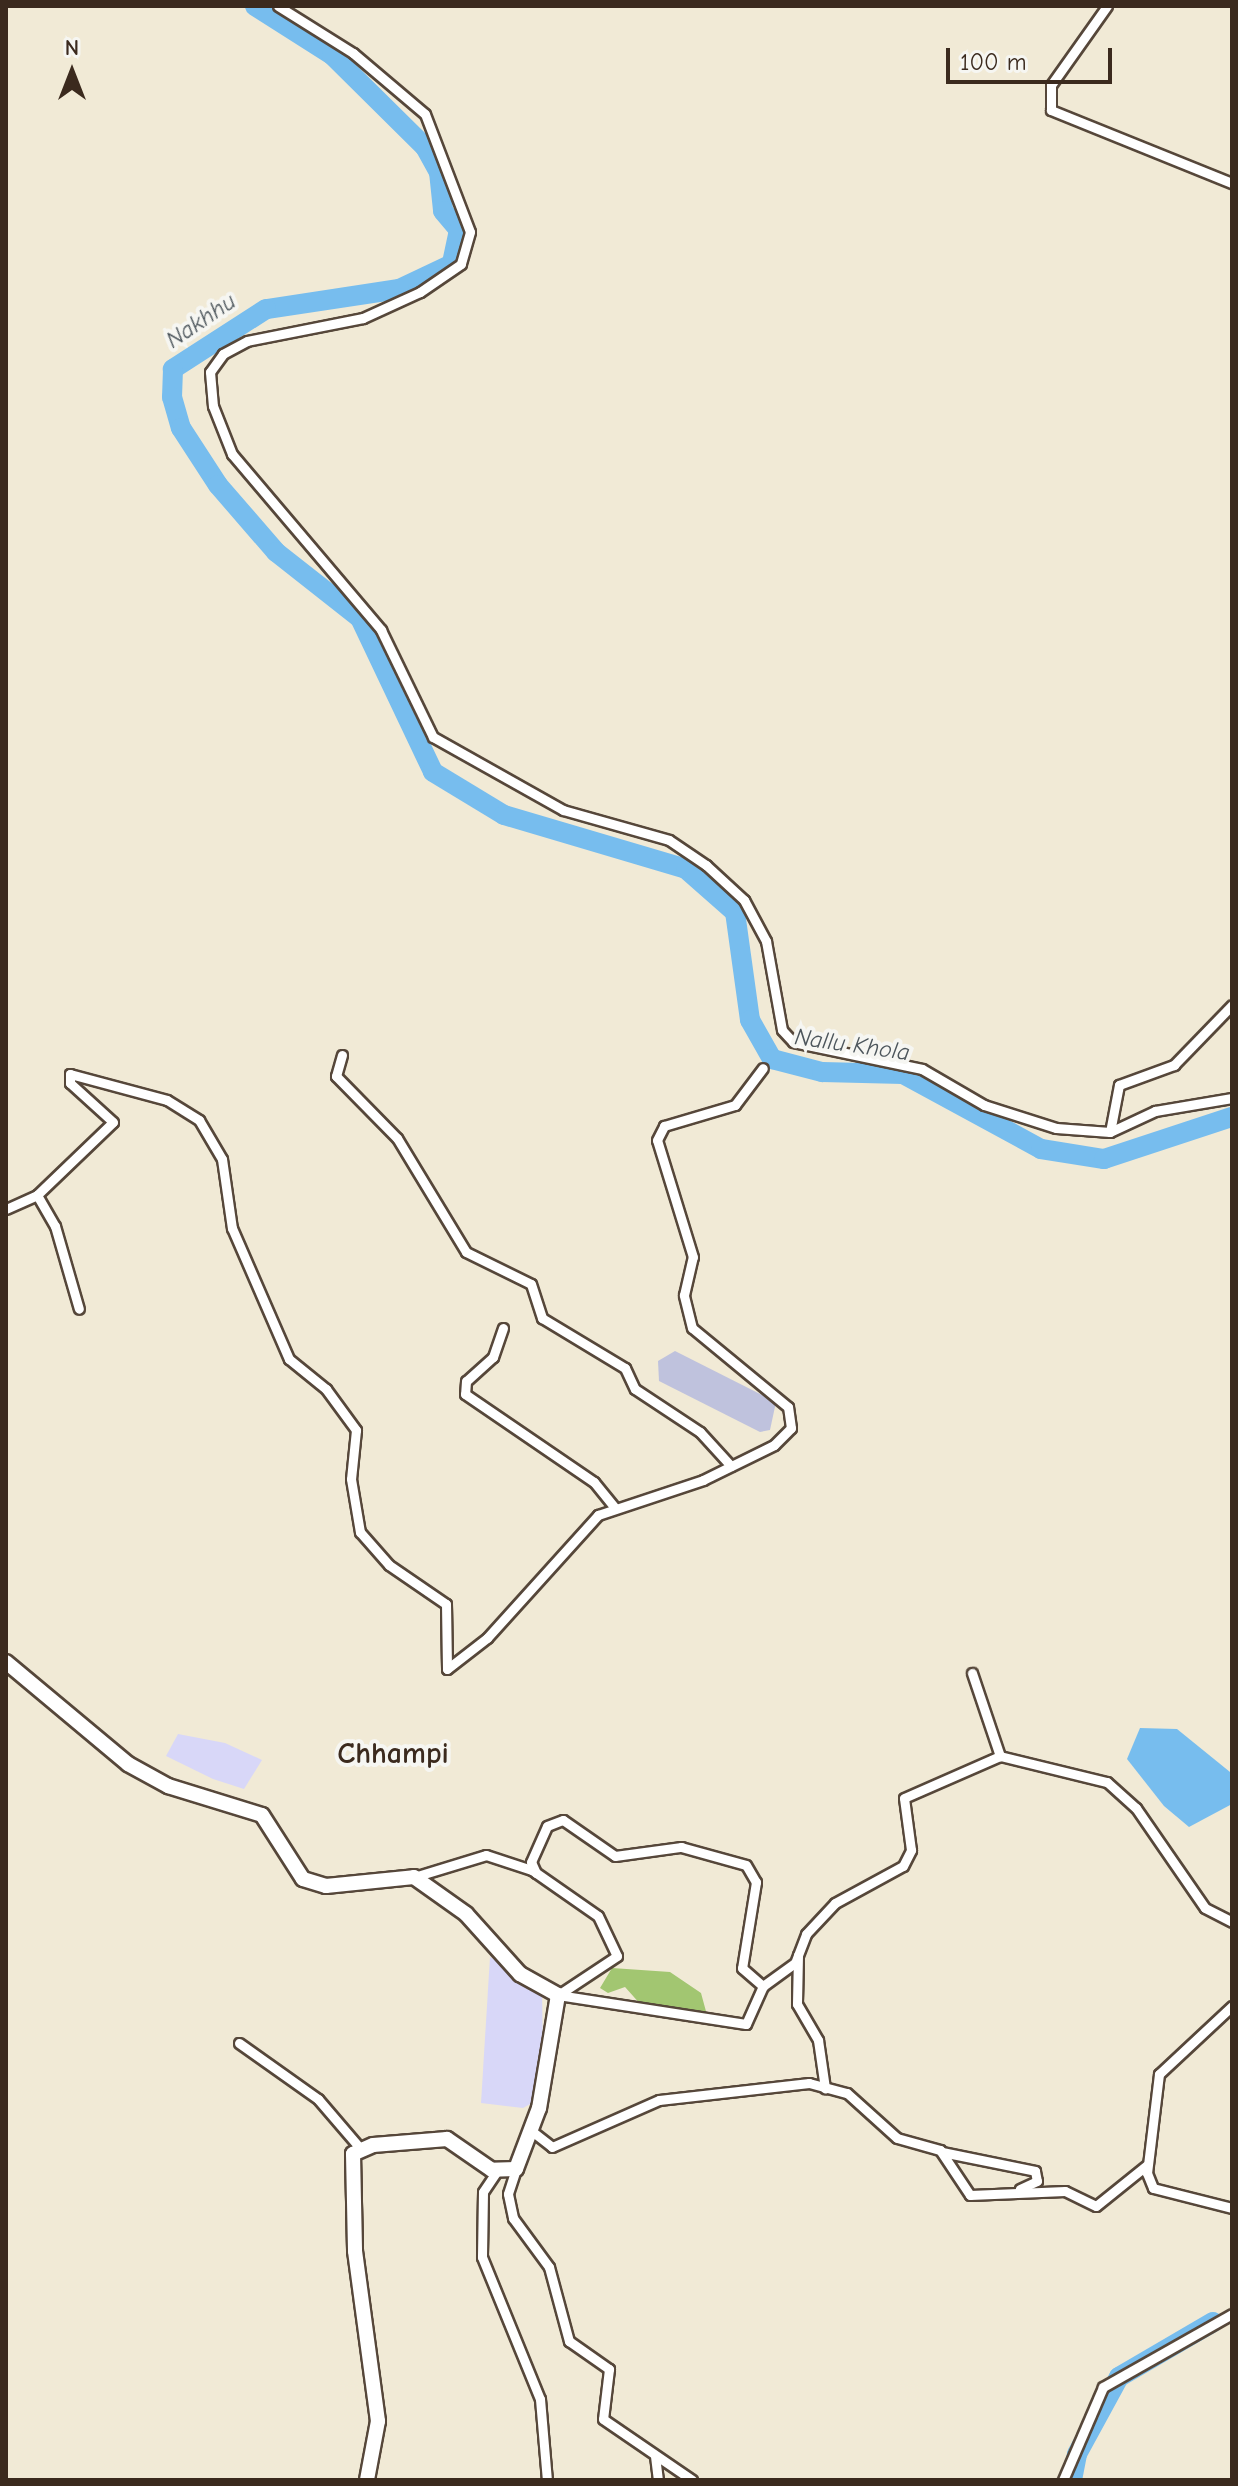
<!DOCTYPE html>
<html>
<head>
<meta charset="utf-8">
<style>
  body { margin:0 }
  #map { position:relative; width:1238px; height:2486px; overflow:hidden; background:#f1ead6; font-family:"Comic Neue",sans-serif }
  div>[style] { position:absolute }
  .built>* { inset:0; background:#d8d7f8 }
  .industrial>* { inset:0; background:#bfc2dd }
  .green>* { inset:0; background:#a2c671 }
  .water>* { inset:0; background:#77bdee }
  .river>* { height:20px; margin:-10px; padding:0 10px; transform-origin:10px; border-radius:10px; background:#77bdee }
  .roads { filter:drop-shadow(2px 0 #56473a) drop-shadow(-2px 0 #56473a) drop-shadow(0 2px #56473a) drop-shadow(0 -2px #56473a) }
  .street>* { height:9px; margin:-4.5px; padding:0 4.5px; transform-origin:4.5px; border-radius:4.5px; background:#fff }
  .secondary>* { height:14px; margin:-7px; padding:0 7px; transform-origin:7px; border-radius:7px; background:#fff }
  span { translate:-50% -50%; white-space:nowrap; text-align:center; line-height:1.15; -webkit-text-stroke:8px #f6f6f2; paint-order:stroke }
  .water-label { font-size:24px; color:#4d565c; font-style:italic }
  .district-label { font-size:30px; color:#3b2a1e; font-weight:700 }
  .frame { position:absolute; inset:0; border:8px solid #3b2a1e; pointer-events:none }
  .north { position:absolute; left:32px; top:32px; width:80px; height:80px; -webkit-text-stroke:6px #f6f6f2; paint-order:stroke; rotate:0deg; font-size:22px; font-weight:700; line-height:32px; text-align:center; color:#3b2a1e }
  .north::after { content:''; display:block; margin:auto; width:28px; height:36px; background:#3b2a1e; clip-path:polygon(50% 0,100% 100%,50% 72%,0 100%) }
  .scale { position:absolute; left:946px; top:48px; width:166px; height:36px; box-sizing:border-box; border:4px solid #3b2a1e; border-top:0; padding-left:10px; font-size:24px; line-height:28px; white-space:nowrap; color:#3b2a1e; -webkit-text-stroke:6px #f6f6f2; paint-order:stroke }
</style>
</head>
<body>
<div id="map">
  <div class="built">
    <i style="clip-path:polygon(178px 1734px,225px 1743px,262px 1760px,244px 1789px,213px 1779px,166px 1756px)"></i>
    <i style="clip-path:polygon(490px 1957px,542px 1986px,543px 2067px,532px 2103px,523px 2108px,481px 2103px)"></i>
  </div>
  <div class="industrial">
    <i style="clip-path:polygon(675px 1351px,776px 1402px,770px 1430px,760px 1432px,659px 1381px,658px 1361px)"></i>
  </div>
  <div class="green">
    <i style="clip-path:polygon(612px 1968px,670px 1972px,701px 1993px,707px 2015px,642px 2006px,625px 1987px,608px 1993px,600px 1988px)"></i>
  </div>
  <div class="water">
    <i style="clip-path:polygon(1140px 1728px,1177px 1729px,1230px 1772px,1232px 1804px,1189px 1827px,1164px 1806px,1127px 1759px)"></i>
  </div>
  <div class="river">
    <i style="left:255px;top:6px;width:91px;rotate:32.5deg"></i>
    <i style="left:332px;top:55px;width:131px;rotate:44.7deg"></i>
    <i style="left:425px;top:147px;width:29px;rotate:61deg"></i>
    <i style="left:439px;top:172px;width:39px;rotate:84deg"></i>
    <i style="left:443px;top:211px;width:25px;rotate:50deg"></i>
    <i style="left:459px;top:230px;width:35px;rotate:102deg"></i>
    <i style="left:452px;top:264px;width:59px;rotate:154.7deg"></i>
    <i style="left:399px;top:289px;width:134px;rotate:171.4deg"></i>
    <i style="left:266px;top:309px;width:111px;rotate:147.2deg"></i>
    <i style="left:173px;top:369px;width:28px;rotate:92deg"></i>
    <i style="left:172px;top:397px;width:32px;rotate:74deg"></i>
    <i style="left:181px;top:428px;width:68px;rotate:57deg"></i>
    <i style="left:218px;top:485px;width:89px;rotate:49.1deg"></i>
    <i style="left:276px;top:552px;width:107px;rotate:38.2deg"></i>
    <i style="left:360px;top:618px;width:170px;rotate:64.6deg"></i>
    <i style="left:433px;top:772px;width:83px;rotate:31.2deg"></i>
    <i style="left:504px;top:815px;width:190px;rotate:16.5deg"></i>
    <i style="left:686px;top:869px;width:65px;rotate:41.3deg"></i>
    <i style="left:735px;top:912px;width:109px;rotate:82.1deg"></i>
    <i style="left:750px;top:1020px;width:45px;rotate:60.6deg"></i>
    <i style="left:772px;top:1059px;width:52px;rotate:14.6deg"></i>
    <i style="left:822px;top:1072px;width:81px;rotate:1.4deg"></i>
    <i style="left:903px;top:1074px;width:157px;rotate:28.5deg"></i>
    <i style="left:1041px;top:1149px;width:64px;rotate:9deg"></i>
    <i style="left:1104px;top:1159px;width:135px;rotate:-18.2deg"></i>
    <i style="left:1072px;top:2480px;width:26px;rotate:-79deg"></i>
    <i style="left:1077px;top:2454px;width:88px;rotate:-61.4deg"></i>
    <i style="left:1119px;top:2377px;width:109px;rotate:-30.3deg"></i>
  </div>
  <div class="roads">
    <div class="street">
      <i style="left:278px;top:6px;width:89px;rotate:32.1deg"></i>
      <i style="left:353px;top:53px;width:94px;rotate:40.3deg"></i>
      <i style="left:425px;top:114px;width:126px;rotate:69.1deg"></i>
      <i style="left:470px;top:232px;width:33px;rotate:106deg"></i>
      <i style="left:461px;top:264px;width:50px;rotate:145.7deg"></i>
      <i style="left:420px;top:292px;width:63px;rotate:155.5deg"></i>
      <i style="left:363px;top:318px;width:118px;rotate:168.8deg"></i>
      <i style="left:247px;top:341px;width:27px;rotate:152deg"></i>
      <i style="left:223px;top:354px;width:22px;rotate:126deg"></i>
      <i style="left:210px;top:372px;width:34px;rotate:85deg"></i>
      <i style="left:213px;top:406px;width:52px;rotate:68.4deg"></i>
      <i style="left:232px;top:454px;width:231px;rotate:49.7deg"></i>
      <i style="left:381px;top:630px;width:119px;rotate:64.1deg"></i>
      <i style="left:433px;top:737px;width:149px;rotate:29.3deg"></i>
      <i style="left:563px;top:810px;width:110px;rotate:15.8deg"></i>
      <i style="left:669px;top:840px;width:45px;rotate:34deg"></i>
      <i style="left:706px;top:865px;width:52px;rotate:42.6deg"></i>
      <i style="left:744px;top:900px;width:47px;rotate:61.8deg"></i>
      <i style="left:766px;top:941px;width:90px;rotate:79.8deg"></i>
      <i style="left:782px;top:1030px;width:16px;rotate:47deg"></i>
      <i style="left:793px;top:1042px;width:132px;rotate:11.8deg"></i>
      <i style="left:922px;top:1069px;width:72px;rotate:30.1deg"></i>
      <i style="left:984px;top:1105px;width:76px;rotate:17.7deg"></i>
      <i style="left:1056px;top:1128px;width:54px;rotate:4.2deg"></i>
      <i style="left:1110px;top:1132px;width:50px;rotate:-25deg"></i>
      <i style="left:1155px;top:1111px;width:78px;rotate:-9.6deg"></i>
      <i style="left:1107px;top:6px;width:97px;rotate:125.3deg"></i>
      <i style="left:1051px;top:85px;width:25px;rotate:90deg"></i>
      <i style="left:1051px;top:110px;width:195px;rotate:22deg"></i>
      <i style="left:342px;top:1055px;width:22px;rotate:106deg"></i>
      <i style="left:336px;top:1076px;width:87px;rotate:45.5deg"></i>
      <i style="left:397px;top:1138px;width:133px;rotate:58.8deg"></i>
      <i style="left:466px;top:1252px;width:72px;rotate:26.2deg"></i>
      <i style="left:531px;top:1284px;width:36px;rotate:72deg"></i>
      <i style="left:542px;top:1318px;width:97px;rotate:31.1deg"></i>
      <i style="left:625px;top:1368px;width:23px;rotate:65deg"></i>
      <i style="left:635px;top:1389px;width:78px;rotate:33.5deg"></i>
      <i style="left:700px;top:1432px;width:46px;rotate:47.6deg"></i>
      <i style="left:1110px;top:1132px;width:48px;rotate:-79.2deg"></i>
      <i style="left:1119px;top:1085px;width:59px;rotate:-20deg"></i>
      <i style="left:1174px;top:1065px;width:83px;rotate:-46deg"></i>
      <i style="left:37px;top:1195px;width:36px;rotate:60deg"></i>
      <i style="left:55px;top:1226px;width:86px;rotate:73.9deg"></i>
      <i style="left:6px;top:1209px;width:34px;rotate:-24deg"></i>
      <i style="left:37px;top:1195px;width:105px;rotate:-43.8deg"></i>
      <i style="left:113px;top:1122px;width:58px;rotate:-137.8deg"></i>
      <i style="left:70px;top:1083px;width:9px;rotate:-90deg"></i>
      <i style="left:70px;top:1074px;width:100px;rotate:15deg"></i>
      <i style="left:167px;top:1100px;width:38px;rotate:32deg"></i>
      <i style="left:199px;top:1120px;width:45px;rotate:59.5deg"></i>
      <i style="left:222px;top:1159px;width:70px;rotate:81.8deg"></i>
      <i style="left:232px;top:1228px;width:143px;rotate:66.5deg"></i>
      <i style="left:289px;top:1359px;width:48px;rotate:39deg"></i>
      <i style="left:326px;top:1389px;width:51px;rotate:53.8deg"></i>
      <i style="left:356px;top:1430px;width:49px;rotate:95.8deg"></i>
      <i style="left:351px;top:1479px;width:54px;rotate:80.4deg"></i>
      <i style="left:360px;top:1532px;width:44px;rotate:48.7deg"></i>
      <i style="left:389px;top:1565px;width:69px;rotate:34.4deg"></i>
      <i style="left:446px;top:1604px;width:65px;rotate:89.1deg"></i>
      <i style="left:503px;top:1328px;width:31px;rotate:109deg"></i>
      <i style="left:493px;top:1357px;width:36px;rotate:138deg"></i>
      <i style="left:466px;top:1381px;width:13px;rotate:94deg"></i>
      <i style="left:465px;top:1394px;width:156px;rotate:34.3deg"></i>
      <i style="left:594px;top:1482px;width:33px;rotate:51deg"></i>
      <i style="left:447px;top:1669px;width:51px;rotate:-37.8deg"></i>
      <i style="left:487px;top:1638px;width:166px;rotate:-47.9deg"></i>
      <i style="left:598px;top:1515px;width:111px;rotate:-18.4deg"></i>
      <i style="left:703px;top:1480px;width:79px;rotate:-26.2deg"></i>
      <i style="left:774px;top:1445px;width:24px;rotate:-45deg"></i>
      <i style="left:791px;top:1428px;width:21px;rotate:-98deg"></i>
      <i style="left:788px;top:1407px;width:124px;rotate:-140.5deg"></i>
      <i style="left:692px;top:1328px;width:34px;rotate:-104deg"></i>
      <i style="left:684px;top:1295px;width:39px;rotate:-77deg"></i>
      <i style="left:693px;top:1257px;width:122px;rotate:-107.1deg"></i>
      <i style="left:657px;top:1140px;width:16px;rotate:-63deg"></i>
      <i style="left:664px;top:1126px;width:74px;rotate:-16.5deg"></i>
      <i style="left:735px;top:1105px;width:46px;rotate:-52.9deg"></i>
      <i style="left:972px;top:1673px;width:88px;rotate:71.4deg"></i>
      <i style="left:536px;top:1873px;width:12px;rotate:-114deg"></i>
      <i style="left:531px;top:1862px;width:39px;rotate:-66deg"></i>
      <i style="left:547px;top:1826px;width:17px;rotate:-21deg"></i>
      <i style="left:563px;top:1820px;width:63px;rotate:34.7deg"></i>
      <i style="left:615px;top:1856px;width:67px;rotate:-7.8deg"></i>
      <i style="left:681px;top:1847px;width:67px;rotate:15.5deg"></i>
      <i style="left:746px;top:1865px;width:20px;rotate:60deg"></i>
      <i style="left:756px;top:1882px;width:87px;rotate:99.2deg"></i>
      <i style="left:742px;top:1968px;width:28px;rotate:41deg"></i>
      <i style="left:414px;top:1877px;width:75px;rotate:-17deg"></i>
      <i style="left:486px;top:1855px;width:48px;rotate:18.1deg"></i>
      <i style="left:532px;top:1870px;width:80px;rotate:34.9deg"></i>
      <i style="left:598px;top:1916px;width:44px;rotate:64.6deg"></i>
      <i style="left:617px;top:1956px;width:71px;rotate:146.5deg"></i>
      <i style="left:798px;top:1955px;width:49px;rotate:91.2deg"></i>
      <i style="left:797px;top:2004px;width:42px;rotate:59.7deg"></i>
      <i style="left:818px;top:2040px;width:49px;rotate:81.7deg"></i>
      <i style="left:558px;top:1995px;width:190px;rotate:8.8deg"></i>
      <i style="left:746px;top:2024px;width:42px;rotate:-65.9deg"></i>
      <i style="left:763px;top:1986px;width:39px;rotate:-36deg"></i>
      <i style="left:795px;top:1963px;width:31px;rotate:-69deg"></i>
      <i style="left:806px;top:1934px;width:42px;rotate:-46.9deg"></i>
      <i style="left:835px;top:1903px;width:77px;rotate:-28.6deg"></i>
      <i style="left:903px;top:1866px;width:18px;rotate:-63deg"></i>
      <i style="left:911px;top:1850px;width:52px;rotate:-97.7deg"></i>
      <i style="left:904px;top:1798px;width:105px;rotate:-23.6deg"></i>
      <i style="left:1000px;top:1756px;width:110px;rotate:13.7deg"></i>
      <i style="left:1107px;top:1782px;width:39px;rotate:42deg"></i>
      <i style="left:1136px;top:1808px;width:121px;rotate:55.4deg"></i>
      <i style="left:1205px;top:1908px;width:30px;rotate:27deg"></i>
      <i style="left:1232px;top:2006px;width:100px;rotate:137deg"></i>
      <i style="left:1159px;top:2074px;width:100px;rotate:96.9deg"></i>
      <i style="left:1147px;top:2173px;width:16px;rotate:68deg"></i>
      <i style="left:1153px;top:2188px;width:81px;rotate:14.2deg"></i>
      <i style="left:239px;top:2043px;width:97px;rotate:35.3deg"></i>
      <i style="left:318px;top:2099px;width:65px;rotate:49.4deg"></i>
      <i style="left:533px;top:2132px;width:24px;rotate:38deg"></i>
      <i style="left:552px;top:2147px;width:117px;rotate:-23.7deg"></i>
      <i style="left:659px;top:2100px;width:151px;rotate:-6.5deg"></i>
      <i style="left:809px;top:2083px;width:39px;rotate:15deg"></i>
      <i style="left:847px;top:2093px;width:67px;rotate:42deg"></i>
      <i style="left:897px;top:2138px;width:45px;rotate:15.6deg"></i>
      <i style="left:940px;top:2150px;width:54px;rotate:56.3deg"></i>
      <i style="left:970px;top:2195px;width:95px;rotate:-2.4deg"></i>
      <i style="left:1065px;top:2191px;width:34px;rotate:26deg"></i>
      <i style="left:1096px;top:2206px;width:65px;rotate:-38.8deg"></i>
      <i style="left:942px;top:2152px;width:95px;rotate:11.5deg"></i>
      <i style="left:1035px;top:2171px;width:10px;rotate:79deg"></i>
      <i style="left:1037px;top:2181px;width:19px;rotate:155deg"></i>
      <i style="left:516px;top:2169px;width:26px;rotate:108deg"></i>
      <i style="left:508px;top:2194px;width:25px;rotate:78deg"></i>
      <i style="left:513px;top:2218px;width:61px;rotate:53.7deg"></i>
      <i style="left:549px;top:2267px;width:77px;rotate:74.9deg"></i>
      <i style="left:569px;top:2341px;width:49px;rotate:35deg"></i>
      <i style="left:609px;top:2369px;width:50px;rotate:96.8deg"></i>
      <i style="left:603px;top:2419px;width:108px;rotate:34.4deg"></i>
      <i style="left:497px;top:2171px;width:25px;rotate:124deg"></i>
      <i style="left:483px;top:2192px;width:65px;rotate:90.9deg"></i>
      <i style="left:482px;top:2257px;width:153px;rotate:67.8deg"></i>
      <i style="left:540px;top:2399px;width:81px;rotate:85.1deg"></i>
      <i style="left:655px;top:2456px;width:24px;rotate:83deg"></i>
      <i style="left:1063px;top:2480px;width:101px;rotate:-66.7deg"></i>
      <i style="left:1103px;top:2387px;width:148px;rotate:-29.5deg"></i>
    </div>
    <div class="secondary">
      <i style="left:6px;top:1662px;width:159px;rotate:39.9deg"></i>
      <i style="left:128px;top:1764px;width:46px;rotate:28.8deg"></i>
      <i style="left:168px;top:1786px;width:98px;rotate:17.1deg"></i>
      <i style="left:262px;top:1815px;width:76px;rotate:57.4deg"></i>
      <i style="left:303px;top:1879px;width:24px;rotate:17deg"></i>
      <i style="left:326px;top:1886px;width:88px;rotate:-5.8deg"></i>
      <i style="left:414px;top:1877px;width:64px;rotate:35.4deg"></i>
      <i style="left:466px;top:1914px;width:81px;rotate:48deg"></i>
      <i style="left:520px;top:1974px;width:43px;rotate:28.9deg"></i>
      <i style="left:558px;top:1995px;width:115px;rotate:99.5deg"></i>
      <i style="left:539px;top:2108px;width:65px;rotate:110.7deg"></i>
      <i style="left:516px;top:2169px;width:24px;rotate:178deg"></i>
      <i style="left:492px;top:2170px;width:55px;rotate:-145.4deg"></i>
      <i style="left:447px;top:2139px;width:74px;rotate:175.4deg"></i>
      <i style="left:373px;top:2145px;width:22px;rotate:156deg"></i>
      <i style="left:353px;top:2154px;width:97px;rotate:88.8deg"></i>
      <i style="left:355px;top:2251px;width:172px;rotate:82.3deg"></i>
      <i style="left:378px;top:2421px;width:60px;rotate:100.6deg"></i>
    </div>
  </div>
  <div class="water-label">
    <span style="left:201px;top:321px;rotate:-34deg">Nakhhu</span>
    <span style="left:852px;top:1045px;rotate:8deg">Nallu Khola</span>
  </div>
  <div class="district-label">
    <span style="left:393px;top:1754px">Chhampi</span>
  </div>
  <div class="frame"></div>
  <div class="north">N</div>
  <div class="scale">100 m</div>
</div>
</body>
</html>
